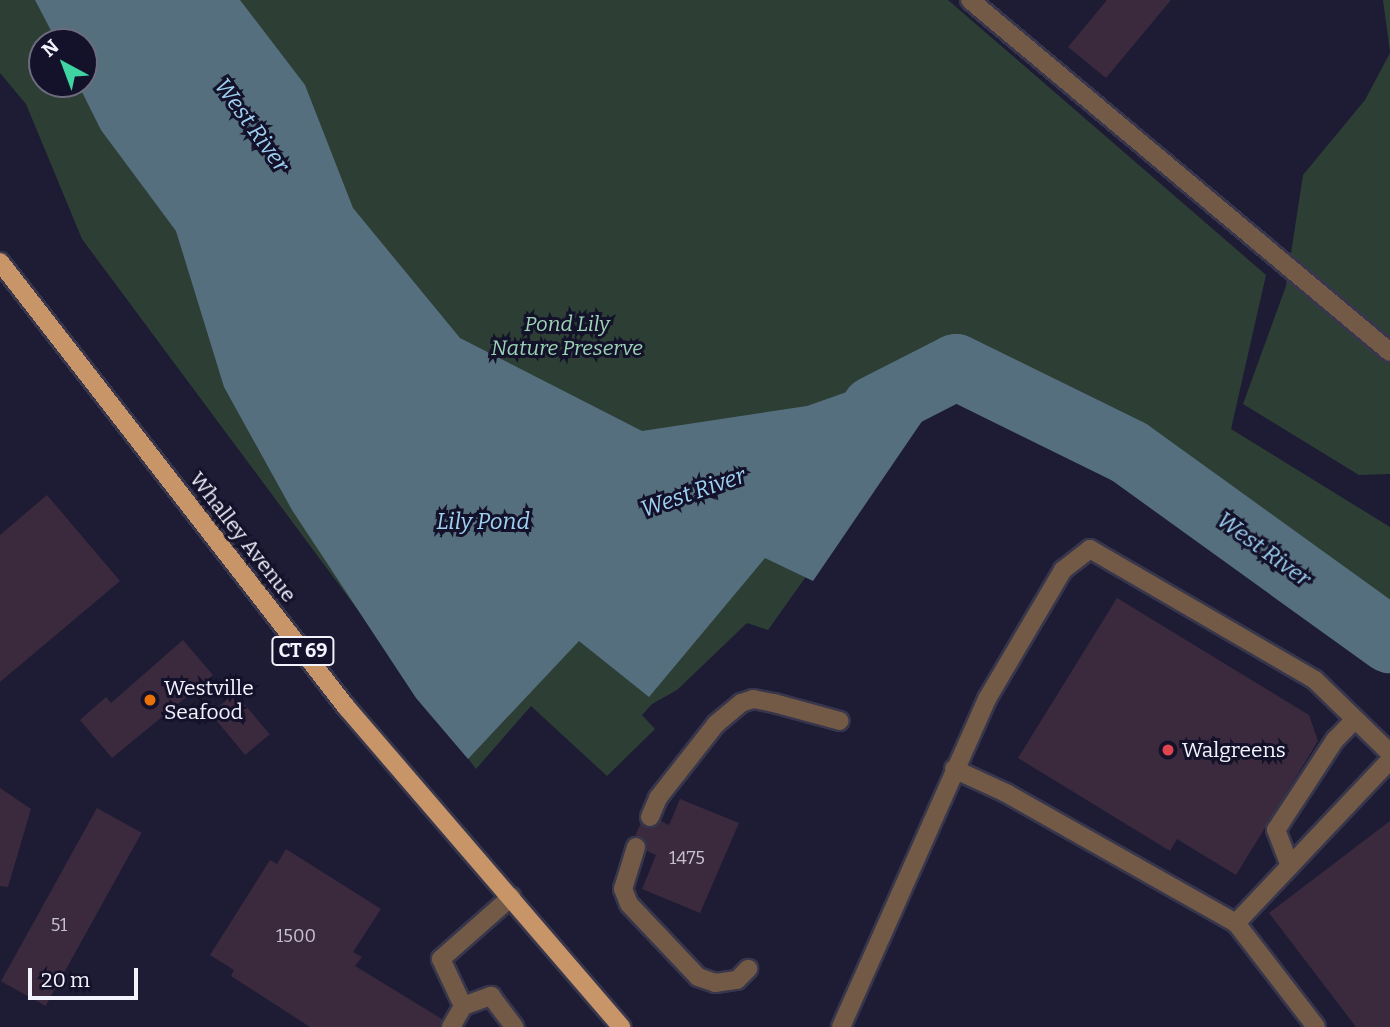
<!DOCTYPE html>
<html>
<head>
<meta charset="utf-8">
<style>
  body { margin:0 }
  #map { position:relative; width:1390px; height:1027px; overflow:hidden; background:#1d1c34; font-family:Bitter,serif }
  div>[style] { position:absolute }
  .green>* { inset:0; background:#2d3f35 }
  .water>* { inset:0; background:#556f7f }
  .river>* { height:66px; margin:-33px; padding:0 33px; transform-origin:33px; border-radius:33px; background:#556f7f }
  .building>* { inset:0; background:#3b2a3d; transform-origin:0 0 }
  .roads { filter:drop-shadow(2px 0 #37364c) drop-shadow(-2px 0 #37364c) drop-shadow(0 2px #37364c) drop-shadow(0 -2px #37364c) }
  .service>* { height:18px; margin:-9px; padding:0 9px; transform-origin:9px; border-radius:9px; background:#735a46 }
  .primary>* { height:18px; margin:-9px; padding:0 9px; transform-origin:9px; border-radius:9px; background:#c89569 }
  .dots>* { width:19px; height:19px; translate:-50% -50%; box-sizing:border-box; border:4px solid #14122a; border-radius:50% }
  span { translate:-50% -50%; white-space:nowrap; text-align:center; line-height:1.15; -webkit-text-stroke:6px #14122a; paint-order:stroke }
  .number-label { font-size:18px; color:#c5c1ce }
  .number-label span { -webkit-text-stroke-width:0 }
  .shield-label span { padding:2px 5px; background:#14122a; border:2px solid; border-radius:5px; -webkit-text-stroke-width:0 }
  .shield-label { font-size:19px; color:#f3f3fe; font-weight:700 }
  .park-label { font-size:21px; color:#9cd3b5; font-style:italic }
  .street-label { font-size:21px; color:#f3f3fe }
  .poi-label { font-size:21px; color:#f3f3fe }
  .left { translate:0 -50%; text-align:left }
  .water-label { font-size:23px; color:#9ed1f1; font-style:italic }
  .north { position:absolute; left:28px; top:28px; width:70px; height:70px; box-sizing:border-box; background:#14122a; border:2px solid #6d6c7f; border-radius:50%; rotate:319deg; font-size:19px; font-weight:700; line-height:28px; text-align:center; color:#f3f3fe }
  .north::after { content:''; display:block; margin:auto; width:24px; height:32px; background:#3fd4a2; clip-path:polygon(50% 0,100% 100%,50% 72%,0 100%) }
  .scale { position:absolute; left:28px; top:968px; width:110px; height:32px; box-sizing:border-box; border:4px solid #f3f3fe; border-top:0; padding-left:9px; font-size:21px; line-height:24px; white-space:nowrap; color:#f3f3fe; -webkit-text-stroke:5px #14122a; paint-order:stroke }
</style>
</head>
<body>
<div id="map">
  <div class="green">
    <i style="clip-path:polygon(evenodd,0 0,948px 0,1266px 275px,1231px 429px,1390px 527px,1390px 656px,1304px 592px,1208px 533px,970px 346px,768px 630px,747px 623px,677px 690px,652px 704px,642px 715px,655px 729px,607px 776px,531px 706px,476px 769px,82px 239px,26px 104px,0 73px,0 0,42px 42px,84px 42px,84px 84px,42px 84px,42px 42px)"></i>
    <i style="clip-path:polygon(1383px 0,1390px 0,1390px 52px)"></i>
    <i style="clip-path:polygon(1390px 53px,1390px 474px,1359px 475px,1243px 404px,1286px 286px,1303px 175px,1365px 100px)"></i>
  </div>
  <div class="water">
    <i style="clip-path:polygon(35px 0,240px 0,305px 85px,353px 208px,460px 338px,642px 431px,807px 406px,972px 348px,813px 581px,765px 558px,649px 697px,579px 641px,468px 759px,416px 698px,292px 510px,224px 387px,176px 231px,101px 130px,78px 84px,84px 84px,84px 42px,57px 42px)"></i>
  </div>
  <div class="river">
    <i style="left:874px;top:409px;width:92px;rotate:-27.1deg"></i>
    <i style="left:956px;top:367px;width:193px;rotate:26.2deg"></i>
    <i style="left:1129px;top:452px;width:322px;rotate:35.8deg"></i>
  </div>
  <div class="building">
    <i style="clip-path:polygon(1107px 0,1171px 0,1106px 78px,1068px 47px)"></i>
    <i style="clip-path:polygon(47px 495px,120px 581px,0 682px,0 535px)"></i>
    <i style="clip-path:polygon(1117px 598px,1309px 715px,1318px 741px,1236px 875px,1177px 839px,1170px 851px,1018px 758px)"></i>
    <i style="clip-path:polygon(183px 640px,213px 675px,112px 758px,80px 720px,106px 697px,111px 703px)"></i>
    <i style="left:235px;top:693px;width:54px;height:32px;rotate:50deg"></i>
    <i style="clip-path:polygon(0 788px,31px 809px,8px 887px,0 886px)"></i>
    <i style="clip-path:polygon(680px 799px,739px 823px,700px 913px,642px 889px,656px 855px,647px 851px,645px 840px,635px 836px,641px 823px,651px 828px,661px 821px,669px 825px)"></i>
    <i style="left:97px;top:808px;width:51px;height:198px;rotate:29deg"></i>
    <i style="clip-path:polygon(1390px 821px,1390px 1027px,1356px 1027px,1269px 913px)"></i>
    <i style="clip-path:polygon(286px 849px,381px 909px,353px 952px,362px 957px,355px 966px,442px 1019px,440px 1027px,310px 1027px,231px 976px,234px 970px,210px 955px,270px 860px,277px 864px)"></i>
  </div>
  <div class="roads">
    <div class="service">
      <i style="left:970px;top:0;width:548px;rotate:39.97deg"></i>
      <i style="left:954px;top:769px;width:57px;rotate:24.8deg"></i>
      <i style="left:1006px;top:793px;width:264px;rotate:29.5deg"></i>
      <i style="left:1236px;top:923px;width:131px;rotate:52.4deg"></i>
      <i style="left:650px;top:817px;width:21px;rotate:-67deg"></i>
      <i style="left:658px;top:798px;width:94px;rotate:-51.9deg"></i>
      <i style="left:716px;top:724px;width:33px;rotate:-40deg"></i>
      <i style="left:741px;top:703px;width:13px;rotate:-18deg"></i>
      <i style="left:753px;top:699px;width:21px;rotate:11deg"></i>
      <i style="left:774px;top:703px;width:68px;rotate:15.3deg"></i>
      <i style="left:636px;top:847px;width:44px;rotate:107.2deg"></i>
      <i style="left:623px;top:889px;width:16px;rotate:68deg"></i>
      <i style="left:629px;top:904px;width:100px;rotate:46.6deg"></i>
      <i style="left:698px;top:977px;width:18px;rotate:19deg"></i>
      <i style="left:715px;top:983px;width:22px;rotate:-8deg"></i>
      <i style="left:737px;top:980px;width:16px;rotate:-45deg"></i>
      <i style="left:1290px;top:866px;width:39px;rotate:-111deg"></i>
      <i style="left:1276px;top:830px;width:108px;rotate:-56.8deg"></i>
      <i style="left:1335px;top:740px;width:29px;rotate:-46deg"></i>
      <i style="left:1236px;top:923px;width:224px;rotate:-46.6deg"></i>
      <i style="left:463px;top:1006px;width:30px;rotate:-20deg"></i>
      <i style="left:491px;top:996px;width:39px;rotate:53deg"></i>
      <i style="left:451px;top:1027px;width:24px;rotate:-60deg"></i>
      <i style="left:463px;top:1006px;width:52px;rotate:-115.1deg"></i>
      <i style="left:441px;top:959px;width:94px;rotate:-41.5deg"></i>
      <i style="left:841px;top:1027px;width:359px;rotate:-66deg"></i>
      <i style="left:987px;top:699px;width:150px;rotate:-59.5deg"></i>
      <i style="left:1063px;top:570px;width:34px;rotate:-38deg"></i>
      <i style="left:1090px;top:549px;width:260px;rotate:30.2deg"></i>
      <i style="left:1315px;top:680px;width:105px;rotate:44.2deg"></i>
    </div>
    <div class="primary">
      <i style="left:0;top:262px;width:565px;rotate:52.12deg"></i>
      <i style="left:347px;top:708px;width:421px;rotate:49.3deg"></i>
    </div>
  </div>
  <div class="dots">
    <i style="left:150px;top:700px;background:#e8710a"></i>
    <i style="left:1168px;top:750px;background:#e0444e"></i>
  </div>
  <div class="number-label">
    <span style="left:687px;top:858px">1475</span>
    <span style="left:59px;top:925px">51</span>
    <span style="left:296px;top:936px">1500</span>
  </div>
  <div class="shield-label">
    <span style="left:303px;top:651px">CT 69</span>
  </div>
  <div class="park-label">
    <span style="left:567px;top:336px">Pond Lily<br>Nature Preserve</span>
  </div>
  <div class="street-label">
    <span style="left:243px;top:537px;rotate:52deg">Whalley Avenue</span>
  </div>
  <div class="poi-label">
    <span class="left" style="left:164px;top:700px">Westville<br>Seafood</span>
    <span class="left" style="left:1182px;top:750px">Walgreens</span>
  </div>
  <div class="water-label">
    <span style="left:252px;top:125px;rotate:54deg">West River</span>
    <span style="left:693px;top:492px;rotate:-19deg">West River</span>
    <span style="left:483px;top:521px">Lily Pond</span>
    <span style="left:1264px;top:549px;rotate:36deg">West River</span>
  </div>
  <div class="north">N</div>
  <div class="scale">20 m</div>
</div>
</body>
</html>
